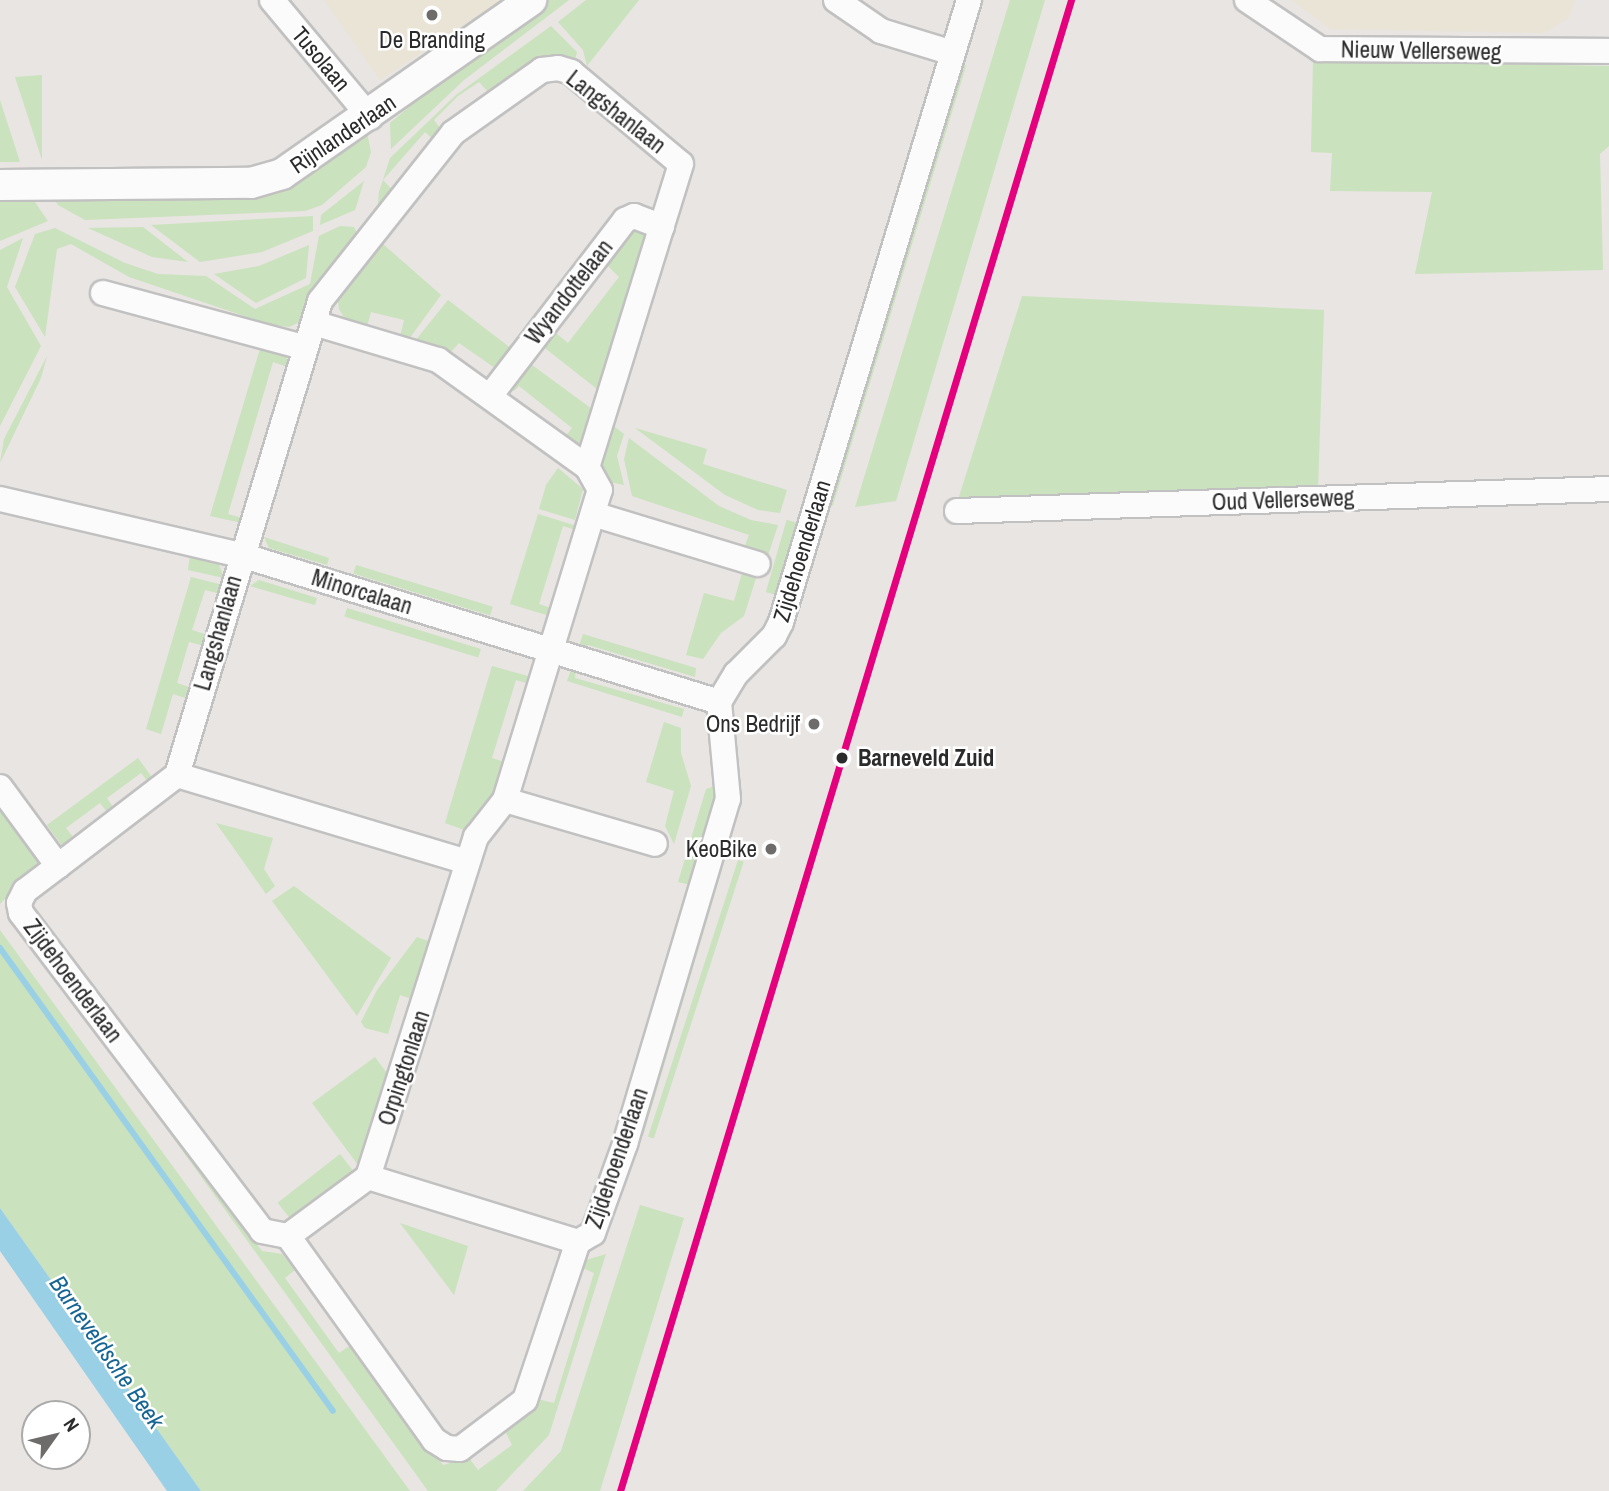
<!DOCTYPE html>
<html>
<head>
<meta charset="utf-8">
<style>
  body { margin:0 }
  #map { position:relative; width:1609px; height:1491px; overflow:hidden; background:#e8e5e2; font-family:"Archivo Narrow",sans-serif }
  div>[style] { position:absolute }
  .education>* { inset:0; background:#eae4d7 }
  .green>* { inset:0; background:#cae2bd; transform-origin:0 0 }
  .water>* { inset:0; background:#99d0e6 }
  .stream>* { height:6px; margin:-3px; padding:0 3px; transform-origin:3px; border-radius:3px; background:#99d0e6 }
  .roads { filter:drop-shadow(2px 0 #c2c1c1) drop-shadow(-2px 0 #c2c1c1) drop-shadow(0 2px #c2c1c1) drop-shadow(0 -2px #c2c1c1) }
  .minor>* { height:24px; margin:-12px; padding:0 12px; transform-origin:12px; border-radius:12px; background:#fcfbfb }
  .tertiary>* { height:30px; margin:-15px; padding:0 15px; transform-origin:15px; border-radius:15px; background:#fcfbfb }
  .rail-1>* { height:7px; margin:-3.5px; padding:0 3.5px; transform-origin:3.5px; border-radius:3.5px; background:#e5007d }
  .dots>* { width:19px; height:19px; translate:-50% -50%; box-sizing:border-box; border:4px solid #fff; border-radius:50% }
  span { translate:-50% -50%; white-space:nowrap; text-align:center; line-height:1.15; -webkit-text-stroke:5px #fff; paint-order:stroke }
  .poi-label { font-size:23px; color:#2b2b2b }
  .right { translate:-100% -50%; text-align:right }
  .street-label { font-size:23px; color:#2b2b2b }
  .stop-label { font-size:23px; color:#2b2b2b; font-weight:700 }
  .left { translate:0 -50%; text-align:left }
  .water-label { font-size:24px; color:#166594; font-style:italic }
  .north { position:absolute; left:21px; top:1400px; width:70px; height:70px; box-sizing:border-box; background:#fff; border:2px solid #aaa; border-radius:50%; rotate:56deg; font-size:19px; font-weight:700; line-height:28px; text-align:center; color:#2b2b2b }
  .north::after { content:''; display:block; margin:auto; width:24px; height:32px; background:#6d6c6b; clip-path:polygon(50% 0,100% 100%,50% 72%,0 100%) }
</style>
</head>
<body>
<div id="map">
  <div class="education">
    <i style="clip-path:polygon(324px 0,503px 0,380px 80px)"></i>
    <i style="clip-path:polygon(1291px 0,1575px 0,1569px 18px,1544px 33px,1330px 29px)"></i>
  </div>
  <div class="green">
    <i style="clip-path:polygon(548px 0,569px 0,464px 80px,391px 149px,390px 123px,409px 107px,407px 103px)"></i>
    <i style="clip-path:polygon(586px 0,639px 0,587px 66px,583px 50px,558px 22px)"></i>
    <i style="clip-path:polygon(1010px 0,1045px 0,896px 501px,855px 507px)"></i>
    <i style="clip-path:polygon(551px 26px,577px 52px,574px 65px,491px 95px,479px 82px,458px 96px,434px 120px,443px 132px,435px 141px,425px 132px,383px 180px,395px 193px,377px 214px,379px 192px,390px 158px,456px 95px)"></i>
    <i style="clip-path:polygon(1313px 61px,1609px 66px,1609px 146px,1600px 154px,1603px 270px,1415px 274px,1432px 192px,1330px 191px,1332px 153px,1311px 152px)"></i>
    <i style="clip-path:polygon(961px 62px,966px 66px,833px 505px,826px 511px)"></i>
    <i style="clip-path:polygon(42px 75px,42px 160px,15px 77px)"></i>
    <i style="clip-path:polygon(0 100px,20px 162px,0 162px)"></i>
    <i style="clip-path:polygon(367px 132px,371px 152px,366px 167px,322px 205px,305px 211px,85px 220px,58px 205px,52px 196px,163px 196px)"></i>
    <i style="clip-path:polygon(364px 181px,355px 210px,320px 225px,321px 215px)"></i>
    <i style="clip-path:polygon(0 195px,30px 195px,48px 221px,0 241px)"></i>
    <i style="clip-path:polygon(313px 216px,313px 231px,262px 252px,200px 262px,151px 225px)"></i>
    <i style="clip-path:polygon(340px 226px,354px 227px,358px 235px,310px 298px,300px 322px,289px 327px,268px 324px,129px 277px,71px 244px,57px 249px,45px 337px,15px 287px,35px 234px,55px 228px,125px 263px,158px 274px,206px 276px,255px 309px,310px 284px,319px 236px)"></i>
    <i style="clip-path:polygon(143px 227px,188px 262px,152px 257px,88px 228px)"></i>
    <i style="clip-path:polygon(635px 227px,647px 238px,597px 389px,541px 345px,552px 330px,568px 343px,619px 277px,604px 262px)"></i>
    <i style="clip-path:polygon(23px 238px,7px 287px,41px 346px,0 426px,0 250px)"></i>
    <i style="clip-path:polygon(383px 244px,441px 295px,409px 339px,400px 337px,404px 320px,371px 312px,367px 327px,345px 319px,339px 309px,338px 301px)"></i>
    <i style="clip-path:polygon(309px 245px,306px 278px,256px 303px,214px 274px,259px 266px)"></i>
    <i style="clip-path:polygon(1022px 296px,1324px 310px,1318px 489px,958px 500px)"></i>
    <i style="clip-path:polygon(448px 300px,517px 353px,492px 374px,495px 368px,459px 343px,449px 354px,415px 341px)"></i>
    <i style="clip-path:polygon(262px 342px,286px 353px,288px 367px,273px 362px,228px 514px,242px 518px,242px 523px,210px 516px)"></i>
    <i style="clip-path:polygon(47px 356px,41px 378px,0 463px,4px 439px)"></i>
    <i style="clip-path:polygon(528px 362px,592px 409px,586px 429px,589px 432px,581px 445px,562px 441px,572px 428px,519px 386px,514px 391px,509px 386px)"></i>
    <i style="clip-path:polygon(611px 424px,624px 434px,617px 456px,624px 485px,610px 482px,600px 466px)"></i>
    <i style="clip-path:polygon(635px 428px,707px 449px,703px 464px,787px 490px,780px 513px,758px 510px,725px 495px)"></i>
    <i style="clip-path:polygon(629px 438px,719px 506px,751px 520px,778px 525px,767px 559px,743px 551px,749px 535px,632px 496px,624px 459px)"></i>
    <i style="clip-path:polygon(558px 468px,583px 489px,575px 520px,539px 509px,546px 485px)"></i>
    <i style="clip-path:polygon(538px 514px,580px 527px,579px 531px,563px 526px,539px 604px,554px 609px,553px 617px,510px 604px)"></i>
    <i style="left:801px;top:524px;width:75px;height:15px;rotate:106deg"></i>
    <i style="clip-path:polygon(264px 537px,329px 558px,327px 565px,269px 548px)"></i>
    <i style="clip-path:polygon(190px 554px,218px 562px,224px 578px,188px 570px)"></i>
    <i style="left:356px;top:565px;width:143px;height:9px;rotate:17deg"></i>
    <i style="clip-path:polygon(742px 573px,757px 575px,744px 616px,721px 633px,703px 659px,686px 655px,704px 593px,734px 601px)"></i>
    <i style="clip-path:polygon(191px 577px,223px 585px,221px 594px,205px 590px,192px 630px,208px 635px,205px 646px,189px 642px,177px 683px,192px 688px,189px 699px,173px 694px,161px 734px,146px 729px)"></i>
    <i style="clip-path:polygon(259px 580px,317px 598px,315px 605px,250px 586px)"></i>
    <i style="left:347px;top:608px;width:140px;height:9px;rotate:17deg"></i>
    <i style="clip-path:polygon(583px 634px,696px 668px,695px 677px,588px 645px,586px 651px,578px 649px)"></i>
    <i style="clip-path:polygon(492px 666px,532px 677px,530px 684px,516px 680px,492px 758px,508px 763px,495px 803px,474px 816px,467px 831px,445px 823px)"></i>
    <i style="clip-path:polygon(572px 667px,576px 669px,575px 678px,684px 709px,682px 717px,567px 681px)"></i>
    <i style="clip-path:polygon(664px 722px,681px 728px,681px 753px,691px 786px,674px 844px,665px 826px,674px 791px,646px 782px)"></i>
    <i style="clip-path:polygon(138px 758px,156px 783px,152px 787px,141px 773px,107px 798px,117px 813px,111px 817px,100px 803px,66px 828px,77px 842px,63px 847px,47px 825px)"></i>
    <i style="clip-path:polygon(718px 785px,691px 885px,678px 882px,706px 789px)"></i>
    <i style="clip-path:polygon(0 805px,36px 852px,37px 864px,0 904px)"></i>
    <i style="clip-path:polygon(216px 823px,273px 838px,264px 869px,275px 886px,266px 894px)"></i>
    <i style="clip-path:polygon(721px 855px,726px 856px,643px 1136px,636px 1134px)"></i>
    <i style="left:738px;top:860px;width:6px;height:291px;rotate:18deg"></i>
    <i style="clip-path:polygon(294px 886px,391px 958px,357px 1016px,272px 901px)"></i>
    <i style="clip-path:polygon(13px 916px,262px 1251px,282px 1254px,295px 1270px,285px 1278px,339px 1353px,351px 1345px,443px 1465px,469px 1458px,478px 1470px,512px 1445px,505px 1431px,530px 1412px,537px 1399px,554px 1403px,594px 1273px,580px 1267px,583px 1261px,606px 1254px,549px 1435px,496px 1491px,428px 1491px)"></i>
    <i style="clip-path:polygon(0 930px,348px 1406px,410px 1491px,201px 1491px,0 1208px)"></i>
    <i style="clip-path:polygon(417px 937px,431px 942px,415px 1000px,400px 995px,388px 1034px,365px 1028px,361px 1022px,377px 990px)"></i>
    <i style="clip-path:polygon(375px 1057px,392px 1080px,361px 1169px,312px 1103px)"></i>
    <i style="left:340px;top:1154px;width:24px;height:79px;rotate:52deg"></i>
    <i style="clip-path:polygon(640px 1205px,684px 1218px,600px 1491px,523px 1491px,561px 1451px)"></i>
    <i style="clip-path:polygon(400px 1223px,468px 1246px,454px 1295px)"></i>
  </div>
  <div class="water">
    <i style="clip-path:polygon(0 1208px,201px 1491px,167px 1491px,0 1251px)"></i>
  </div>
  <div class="stream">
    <i style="left:0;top:948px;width:570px;rotate:54.28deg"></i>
  </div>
  <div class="roads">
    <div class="minor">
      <i style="left:272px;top:0;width:153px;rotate:50.1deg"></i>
      <i style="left:836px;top:0;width:55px;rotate:34.6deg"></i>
      <i style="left:881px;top:31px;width:75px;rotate:17deg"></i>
      <i style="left:1247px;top:0;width:88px;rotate:33.9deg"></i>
      <i style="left:1320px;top:49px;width:289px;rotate:0.4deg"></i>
      <i style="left:103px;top:293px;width:207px;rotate:15.1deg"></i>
      <i style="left:490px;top:396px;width:222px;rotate:-52.5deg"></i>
      <i style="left:625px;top:220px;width:10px;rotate:-24deg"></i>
      <i style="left:634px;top:216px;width:30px;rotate:21deg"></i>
      <i style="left:0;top:499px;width:247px;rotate:13.1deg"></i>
      <i style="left:241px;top:555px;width:500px;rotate:17.09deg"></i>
      <i style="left:957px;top:511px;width:652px;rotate:-1.93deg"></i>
      <i style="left:593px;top:514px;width:172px;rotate:16.9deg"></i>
      <i style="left:177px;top:775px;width:303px;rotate:16.7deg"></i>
      <i style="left:0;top:787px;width:98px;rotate:53.7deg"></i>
      <i style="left:58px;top:866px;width:41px;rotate:142.9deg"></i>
      <i style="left:25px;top:891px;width:13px;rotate:117deg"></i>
      <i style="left:19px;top:903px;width:10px;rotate:79deg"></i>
      <i style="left:21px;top:913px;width:399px;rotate:52.8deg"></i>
      <i style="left:262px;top:1231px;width:26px;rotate:11deg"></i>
      <i style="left:288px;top:1236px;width:251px;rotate:54.4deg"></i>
      <i style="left:434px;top:1440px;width:15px;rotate:32deg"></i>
      <i style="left:447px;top:1448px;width:13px;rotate:4deg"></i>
      <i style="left:460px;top:1449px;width:81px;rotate:-37deg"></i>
      <i style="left:525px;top:1400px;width:167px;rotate:-71.5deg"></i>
      <i style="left:505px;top:800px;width:156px;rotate:16.3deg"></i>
      <i style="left:58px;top:866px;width:150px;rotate:-37.4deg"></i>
      <i style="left:177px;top:775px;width:495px;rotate:-73.2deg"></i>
      <i style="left:320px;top:301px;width:214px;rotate:-51.6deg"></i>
      <i style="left:453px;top:133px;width:109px;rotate:-35.3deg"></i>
      <i style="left:542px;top:70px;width:16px;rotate:-7deg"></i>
      <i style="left:558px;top:68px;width:14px;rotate:17deg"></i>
      <i style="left:571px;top:72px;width:143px;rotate:39.9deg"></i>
      <i style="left:681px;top:164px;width:317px;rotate:107.2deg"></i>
      <i style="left:368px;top:1177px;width:220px;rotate:17.2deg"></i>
      <i style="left:288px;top:1236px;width:99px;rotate:-36.4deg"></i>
      <i style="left:368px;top:1177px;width:357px;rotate:-72.4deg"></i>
      <i style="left:476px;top:837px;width:47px;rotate:-51.9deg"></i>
      <i style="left:505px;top:800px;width:324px;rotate:-73deg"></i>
      <i style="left:600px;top:490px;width:26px;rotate:-119deg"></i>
      <i style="left:587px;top:467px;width:183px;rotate:-144.3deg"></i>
      <i style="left:438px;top:360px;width:129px;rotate:-163.4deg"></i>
      <i style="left:578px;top:1242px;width:17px;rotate:-31deg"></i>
      <i style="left:593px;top:1233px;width:95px;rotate:-70.2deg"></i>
      <i style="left:625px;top:1144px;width:360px;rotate:-73.4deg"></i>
      <i style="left:728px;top:799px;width:97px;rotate:-95.3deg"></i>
      <i style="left:719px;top:702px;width:33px;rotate:-59deg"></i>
      <i style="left:736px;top:674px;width:54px;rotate:-45deg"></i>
      <i style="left:774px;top:636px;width:16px;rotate:-63deg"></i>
      <i style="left:781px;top:622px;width:650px;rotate:-73.18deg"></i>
    </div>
    <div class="tertiary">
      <i style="left:0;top:185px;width:251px;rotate:-0.5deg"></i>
      <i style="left:251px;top:183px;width:32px;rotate:-16deg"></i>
      <i style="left:282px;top:174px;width:304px;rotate:-34.9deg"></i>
    </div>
  </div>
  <div class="rail-1">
    <i style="left:620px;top:1491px;width:1558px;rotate:-73.17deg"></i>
  </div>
  <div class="dots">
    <i style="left:432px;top:15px;background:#6d6c6b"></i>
    <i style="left:814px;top:724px;background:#6d6c6b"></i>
    <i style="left:842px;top:758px;background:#2b2b2b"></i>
    <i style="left:771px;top:849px;background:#6d6c6b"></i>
  </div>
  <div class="poi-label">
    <span style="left:432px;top:40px">De Branding</span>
    <span class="right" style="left:800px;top:724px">Ons Bedrijf</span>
    <span class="right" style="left:757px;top:849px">KeoBike</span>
  </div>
  <div class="street-label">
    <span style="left:1421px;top:51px;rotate:1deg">Nieuw Vellerseweg</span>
    <span style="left:321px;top:59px;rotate:50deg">Tusolaan</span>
    <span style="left:616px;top:112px;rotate:38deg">Langshanlaan</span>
    <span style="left:343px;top:134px;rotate:-34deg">Rijnlanderlaan</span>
    <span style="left:569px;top:292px;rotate:-52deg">Wyandottelaan</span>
    <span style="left:1283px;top:500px;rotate:-2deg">Oud Vellerseweg</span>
    <span style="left:802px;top:551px;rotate:-73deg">Zijdehoenderlaan</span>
    <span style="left:362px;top:592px;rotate:17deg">Minorcalaan</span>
    <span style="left:218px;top:633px;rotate:-74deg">Langshanlaan</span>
    <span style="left:73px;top:981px;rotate:53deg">Zijdehoenderlaan</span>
    <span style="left:404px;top:1068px;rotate:-72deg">Orpingtonlaan</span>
    <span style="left:617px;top:1158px;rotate:-71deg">Zijdehoenderlaan</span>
  </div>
  <div class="stop-label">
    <span class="left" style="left:858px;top:758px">Barneveld Zuid</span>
  </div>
  <div class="water-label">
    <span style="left:107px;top:1352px;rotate:55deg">Barneveldsche Beek</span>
  </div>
  <div class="north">N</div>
</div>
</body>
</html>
